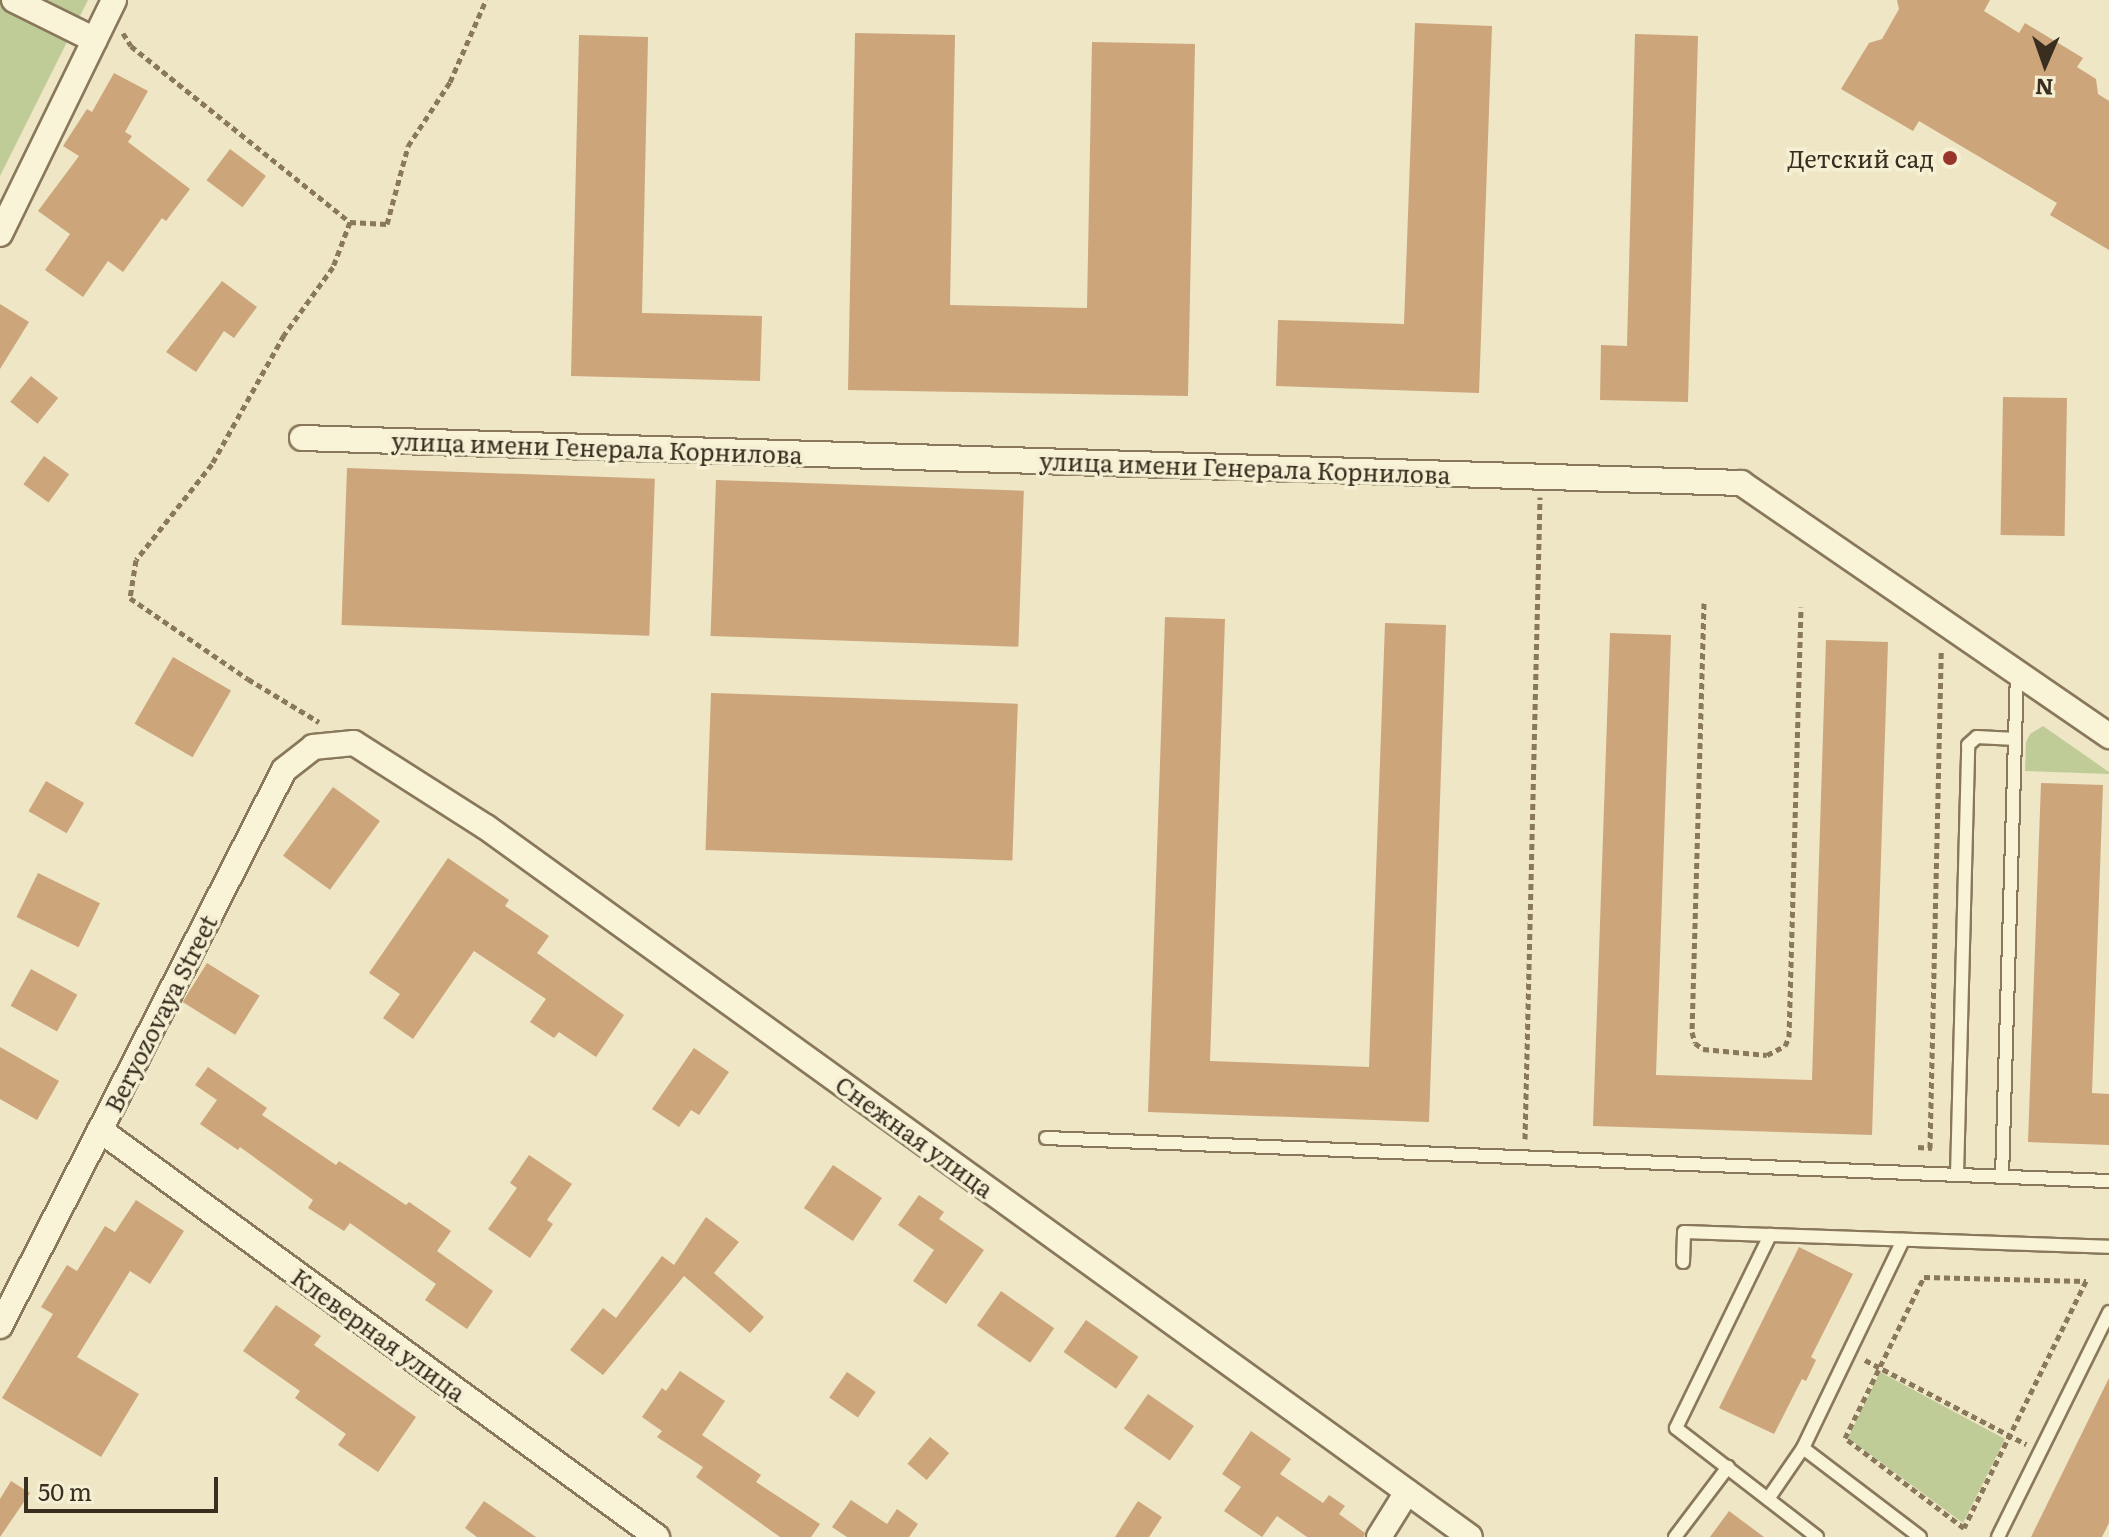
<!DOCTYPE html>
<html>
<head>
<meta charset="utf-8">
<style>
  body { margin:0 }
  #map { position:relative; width:2109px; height:1537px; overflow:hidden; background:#eee6c5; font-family:Literata,serif }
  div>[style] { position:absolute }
  .green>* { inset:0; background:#c0cc98 }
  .building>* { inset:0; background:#cca57b; transform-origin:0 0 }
  .path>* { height:5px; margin-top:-2.5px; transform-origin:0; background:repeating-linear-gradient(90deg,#89785b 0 6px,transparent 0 10px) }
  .roads { filter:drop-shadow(2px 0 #89785b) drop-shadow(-2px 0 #89785b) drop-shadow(0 2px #89785b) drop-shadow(0 -2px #89785b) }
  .service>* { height:12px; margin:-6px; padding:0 6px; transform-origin:6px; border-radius:6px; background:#f9f3d8 }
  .minor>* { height:24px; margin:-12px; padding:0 12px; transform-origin:12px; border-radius:12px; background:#f9f3d8 }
  .dots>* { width:22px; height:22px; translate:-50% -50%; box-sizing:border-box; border:4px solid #f5efd4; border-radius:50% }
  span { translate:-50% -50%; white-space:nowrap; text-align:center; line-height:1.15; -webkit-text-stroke:7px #f5efd4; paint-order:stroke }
  .poi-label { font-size:24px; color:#392e1f }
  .right { translate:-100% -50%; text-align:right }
  .street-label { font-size:24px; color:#392e1f }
  .north { position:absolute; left:2005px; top:24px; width:80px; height:80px; -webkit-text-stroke:6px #f5efd4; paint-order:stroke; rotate:182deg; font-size:22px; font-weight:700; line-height:32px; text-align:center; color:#392e1f }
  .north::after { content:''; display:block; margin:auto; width:28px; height:36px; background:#392e1f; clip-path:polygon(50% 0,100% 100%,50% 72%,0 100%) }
  .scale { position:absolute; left:24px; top:1477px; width:194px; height:36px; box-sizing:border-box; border:4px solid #392e1f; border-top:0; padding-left:10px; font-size:24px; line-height:28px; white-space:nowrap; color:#392e1f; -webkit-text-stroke:6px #f5efd4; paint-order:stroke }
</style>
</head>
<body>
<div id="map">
  <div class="green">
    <i style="clip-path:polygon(0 0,88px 0,0 176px)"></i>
    <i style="clip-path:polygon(2043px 726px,2109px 772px,2109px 774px,2025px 771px,2026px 742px,2030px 734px)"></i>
    <i style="clip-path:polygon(1880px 1372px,2005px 1439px,1963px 1523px,1848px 1438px)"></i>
  </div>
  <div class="building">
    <i style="clip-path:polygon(1897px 0,1990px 0,1984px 11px,2019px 33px,2025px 23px,2083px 58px,2077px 67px,2096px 79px,2098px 94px,2109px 101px,2109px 250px,2050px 215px,2057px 203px,1919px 121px,1913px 131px,1841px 89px,1869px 43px,1882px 39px,1899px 9px)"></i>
    <i style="clip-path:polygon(1415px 23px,1492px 26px,1479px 393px,1276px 386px,1278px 320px,1404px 324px)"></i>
    <i style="clip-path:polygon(855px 33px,955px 35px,950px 305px,1087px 308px,1092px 42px,1195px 44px,1188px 396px,848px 390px)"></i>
    <i style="clip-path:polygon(1635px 34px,1698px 36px,1688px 402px,1600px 400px,1601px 345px,1627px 346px)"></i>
    <i style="clip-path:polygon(579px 35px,648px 37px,642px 313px,762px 316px,760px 381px,571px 376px)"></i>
    <i style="clip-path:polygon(114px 73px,148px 91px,125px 132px,132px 136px,128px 142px,190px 189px,166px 221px,162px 218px,123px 272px,108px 261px,83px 297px,45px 270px,70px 234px,38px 211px,79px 156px,63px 146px,87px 109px,92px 112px)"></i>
    <i style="left:230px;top:149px;width:45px;height:39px;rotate:37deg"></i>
    <i style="clip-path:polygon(222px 281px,257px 307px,234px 338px,224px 331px,196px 372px,166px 352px)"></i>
    <i style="clip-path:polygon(0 304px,29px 322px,0 369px)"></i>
    <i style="left:31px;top:376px;width:35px;height:33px;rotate:39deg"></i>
    <i style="left:2003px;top:397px;width:64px;height:138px;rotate:1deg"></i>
    <i style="left:44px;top:456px;width:31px;height:35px;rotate:36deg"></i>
    <i style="left:347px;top:468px;width:308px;height:157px;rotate:2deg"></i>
    <i style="left:716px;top:480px;width:308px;height:156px;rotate:2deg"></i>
    <i style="clip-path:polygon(1165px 617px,1225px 619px,1210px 1061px,1369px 1067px,1385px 623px,1446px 625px,1429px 1122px,1148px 1112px)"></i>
    <i style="clip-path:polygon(1610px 633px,1671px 635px,1656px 1075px,1812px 1080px,1826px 640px,1888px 642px,1872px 1135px,1593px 1126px)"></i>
    <i style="left:173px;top:657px;width:67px;height:77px;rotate:30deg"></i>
    <i style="left:711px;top:693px;width:307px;height:157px;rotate:2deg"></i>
    <i style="left:46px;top:781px;width:44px;height:35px;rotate:30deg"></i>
    <i style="clip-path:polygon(2041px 783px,2103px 785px,2092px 1093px,2109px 1094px,2109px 1145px,2028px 1142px)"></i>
    <i style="left:333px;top:787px;width:58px;height:85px;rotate:36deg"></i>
    <i style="clip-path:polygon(448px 858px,509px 900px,505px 906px,549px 936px,537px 953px,624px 1015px,596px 1057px,559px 1032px,554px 1038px,530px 1022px,546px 999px,474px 951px,413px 1039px,383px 1018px,400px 994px,369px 973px)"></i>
    <i style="left:38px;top:873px;width:69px;height:49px;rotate:26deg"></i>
    <i style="left:207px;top:963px;width:62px;height:46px;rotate:32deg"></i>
    <i style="left:31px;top:969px;width:53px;height:42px;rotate:29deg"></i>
    <i style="clip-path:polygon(0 1047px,59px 1081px,37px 1120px,0 1099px)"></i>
    <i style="clip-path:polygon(694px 1048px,729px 1072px,699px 1115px,691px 1110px,679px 1127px,652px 1109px)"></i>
    <i style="clip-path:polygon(208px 1067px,267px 1108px,262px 1115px,336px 1165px,339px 1161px,406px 1205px,409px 1202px,451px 1231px,437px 1251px,493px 1291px,467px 1329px,425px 1300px,436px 1284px,350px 1223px,344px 1231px,308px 1208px,313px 1200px,240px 1147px,238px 1150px,200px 1124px,217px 1100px,195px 1085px)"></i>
    <i style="clip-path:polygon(529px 1155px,572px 1184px,547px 1220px,553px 1224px,530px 1258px,488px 1229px,517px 1188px,510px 1183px)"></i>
    <i style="left:833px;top:1165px;width:59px;height:52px;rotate:34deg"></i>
    <i style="clip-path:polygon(919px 1195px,944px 1212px,939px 1219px,984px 1250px,946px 1304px,913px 1281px,934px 1250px,898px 1225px)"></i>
    <i style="clip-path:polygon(136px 1200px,184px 1231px,150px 1284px,130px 1271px,77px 1357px,139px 1394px,101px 1457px,2px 1398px,53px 1314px,41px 1307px,67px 1265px,77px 1271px,105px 1226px,115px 1232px)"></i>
    <i style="clip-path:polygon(706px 1217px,739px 1242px,714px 1273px,764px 1317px,750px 1333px,684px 1276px,603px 1375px,570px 1350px,603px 1308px,616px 1318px,662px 1256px,674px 1265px)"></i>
    <i style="clip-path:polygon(1799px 1247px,1853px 1274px,1811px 1357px,1816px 1360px,1806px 1381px,1802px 1379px,1774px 1434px,1719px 1408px)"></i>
    <i style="left:1001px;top:1291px;width:65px;height:42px;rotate:35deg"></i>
    <i style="clip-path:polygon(276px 1305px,321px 1336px,314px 1345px,416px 1417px,378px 1472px,338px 1445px,346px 1434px,295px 1398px,300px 1391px,243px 1351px)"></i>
    <i style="left:1086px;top:1320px;width:64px;height:39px;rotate:35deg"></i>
    <i style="clip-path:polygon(680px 1371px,725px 1401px,702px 1435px,761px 1475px,756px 1482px,820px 1524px,811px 1537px,780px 1537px,696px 1477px,703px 1467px,657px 1437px,662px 1431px,642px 1417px,662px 1388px,666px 1391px)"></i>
    <i style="left:847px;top:1372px;width:35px;height:31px;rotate:35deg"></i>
    <i style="clip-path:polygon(2109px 1378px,2109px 1523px,2102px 1537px,2031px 1537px)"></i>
    <i style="left:1148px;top:1394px;width:56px;height:42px;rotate:35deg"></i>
    <i style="clip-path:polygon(1251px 1431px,1291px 1459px,1280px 1474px,1323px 1503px,1329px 1495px,1345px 1506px,1339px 1514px,1365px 1533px,1364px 1537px,1307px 1537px,1277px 1516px,1262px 1537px,1224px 1511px,1241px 1487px,1222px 1474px)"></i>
    <i style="left:930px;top:1437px;width:25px;height:35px;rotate:40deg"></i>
    <i style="clip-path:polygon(11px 1481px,30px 1493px,0 1537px,0 1499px)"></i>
    <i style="clip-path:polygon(851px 1500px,887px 1524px,897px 1509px,918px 1524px,909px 1537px,847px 1537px,832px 1527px)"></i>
    <i style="clip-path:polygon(484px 1501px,536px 1537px,477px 1537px,465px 1528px)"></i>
    <i style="clip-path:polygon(1138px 1501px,1162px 1517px,1149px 1537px,1115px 1537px)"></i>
    <i style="clip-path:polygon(1729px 1511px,1764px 1537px,1710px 1537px)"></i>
  </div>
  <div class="path">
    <i style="left:123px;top:33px;width:15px;rotate:58deg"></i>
    <i style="left:131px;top:46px;width:281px;rotate:38.8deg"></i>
    <i style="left:350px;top:222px;width:48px;rotate:110.7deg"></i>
    <i style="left:333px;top:267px;width:84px;rotate:125.8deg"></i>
    <i style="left:284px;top:335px;width:148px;rotate:119.2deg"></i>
    <i style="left:212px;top:464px;width:122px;rotate:128.4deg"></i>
    <i style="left:136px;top:560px;width:38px;rotate:99deg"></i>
    <i style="left:130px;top:598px;width:143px;rotate:34.5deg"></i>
    <i style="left:248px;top:679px;width:83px;rotate:31.2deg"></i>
    <i style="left:350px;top:222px;width:37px;rotate:3deg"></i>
    <i style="left:387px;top:224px;width:81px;rotate:-74.9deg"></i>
    <i style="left:408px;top:146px;width:77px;rotate:-56.7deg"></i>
    <i style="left:450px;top:82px;width:90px;rotate:-66.3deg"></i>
    <i style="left:1704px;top:603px;width:429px;rotate:91.6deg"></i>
    <i style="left:1692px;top:1032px;width:11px;rotate:75deg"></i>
    <i style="left:1695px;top:1043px;width:10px;rotate:37deg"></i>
    <i style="left:1703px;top:1049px;width:64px;rotate:5.4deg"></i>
    <i style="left:1767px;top:1055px;width:20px;rotate:-27deg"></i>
    <i style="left:1785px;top:1046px;width:10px;rotate:-66deg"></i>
    <i style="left:1789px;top:1037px;width:430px;rotate:-88.4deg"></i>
    <i style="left:1525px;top:1139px;width:642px;rotate:-88.66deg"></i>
    <i style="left:1918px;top:1147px;width:14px;rotate:4deg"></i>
    <i style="left:1930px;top:1148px;width:499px;rotate:-88.7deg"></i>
    <i style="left:1924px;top:1277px;width:162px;rotate:1.4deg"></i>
    <i style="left:2086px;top:1281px;width:275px;rotate:116.3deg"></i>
    <i style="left:1964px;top:1528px;width:149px;rotate:-142.9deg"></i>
    <i style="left:1845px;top:1438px;width:179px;rotate:-63.9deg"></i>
    <i style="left:1865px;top:1360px;width:182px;rotate:27.6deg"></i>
  </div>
  <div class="roads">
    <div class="service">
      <i style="left:1046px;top:1138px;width:1064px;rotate:2.32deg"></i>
      <i style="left:1957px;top:1175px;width:430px;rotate:-88.5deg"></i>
      <i style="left:1968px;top:745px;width:12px;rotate:-42deg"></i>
      <i style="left:1977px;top:737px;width:38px;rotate:3deg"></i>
      <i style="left:2002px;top:1177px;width:505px;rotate:-88.3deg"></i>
      <i style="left:1683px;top:1262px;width:30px;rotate:-88deg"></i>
      <i style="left:1684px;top:1232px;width:86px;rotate:2deg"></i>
      <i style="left:1803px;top:1448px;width:231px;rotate:-64.3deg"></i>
      <i style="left:1768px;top:1499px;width:62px;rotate:-55.5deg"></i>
      <i style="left:1803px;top:1448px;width:147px;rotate:37.3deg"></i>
      <i style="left:1675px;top:1537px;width:88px;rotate:-52.9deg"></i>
      <i style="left:1817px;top:1537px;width:178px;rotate:-142.3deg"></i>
      <i style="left:1676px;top:1428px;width:215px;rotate:-64deg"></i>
      <i style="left:1770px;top:1235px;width:339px;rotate:2deg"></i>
      <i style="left:1998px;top:1537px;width:251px;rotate:-63.7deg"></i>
    </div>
    <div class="minor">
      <i style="left:14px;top:0;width:90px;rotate:26.3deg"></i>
      <i style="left:0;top:234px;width:260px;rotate:-64deg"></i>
      <i style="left:302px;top:438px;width:1440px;rotate:1.79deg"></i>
      <i style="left:1741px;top:483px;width:447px;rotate:34.5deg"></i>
      <i style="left:100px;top:1130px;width:690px;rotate:36.16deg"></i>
      <i style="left:0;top:1326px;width:624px;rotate:-62.94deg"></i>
      <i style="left:284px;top:770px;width:37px;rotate:-38deg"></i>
      <i style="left:313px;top:747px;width:41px;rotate:-5.6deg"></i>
      <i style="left:354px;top:743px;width:156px;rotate:32.5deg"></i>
      <i style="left:486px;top:827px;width:1213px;rotate:35.81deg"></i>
      <i style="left:1379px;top:1537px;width:53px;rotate:-58.1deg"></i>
    </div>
  </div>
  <div class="dots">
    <i style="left:1950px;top:158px;background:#98362b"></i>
  </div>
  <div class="poi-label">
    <span class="right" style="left:1934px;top:158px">Детский сад</span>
  </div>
  <div class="street-label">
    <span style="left:597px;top:447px;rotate:2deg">улица имени Генерала Корнилова</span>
    <span style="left:1245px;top:467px;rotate:2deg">улица имени Генерала Корнилова</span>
    <span style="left:160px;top:1013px;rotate:-63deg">Beryozovaya Street</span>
    <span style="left:915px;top:1136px;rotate:36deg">Снежная улица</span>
    <span style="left:379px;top:1334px;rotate:36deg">Клеверная улица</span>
  </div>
  <div class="north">N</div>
  <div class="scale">50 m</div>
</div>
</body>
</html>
